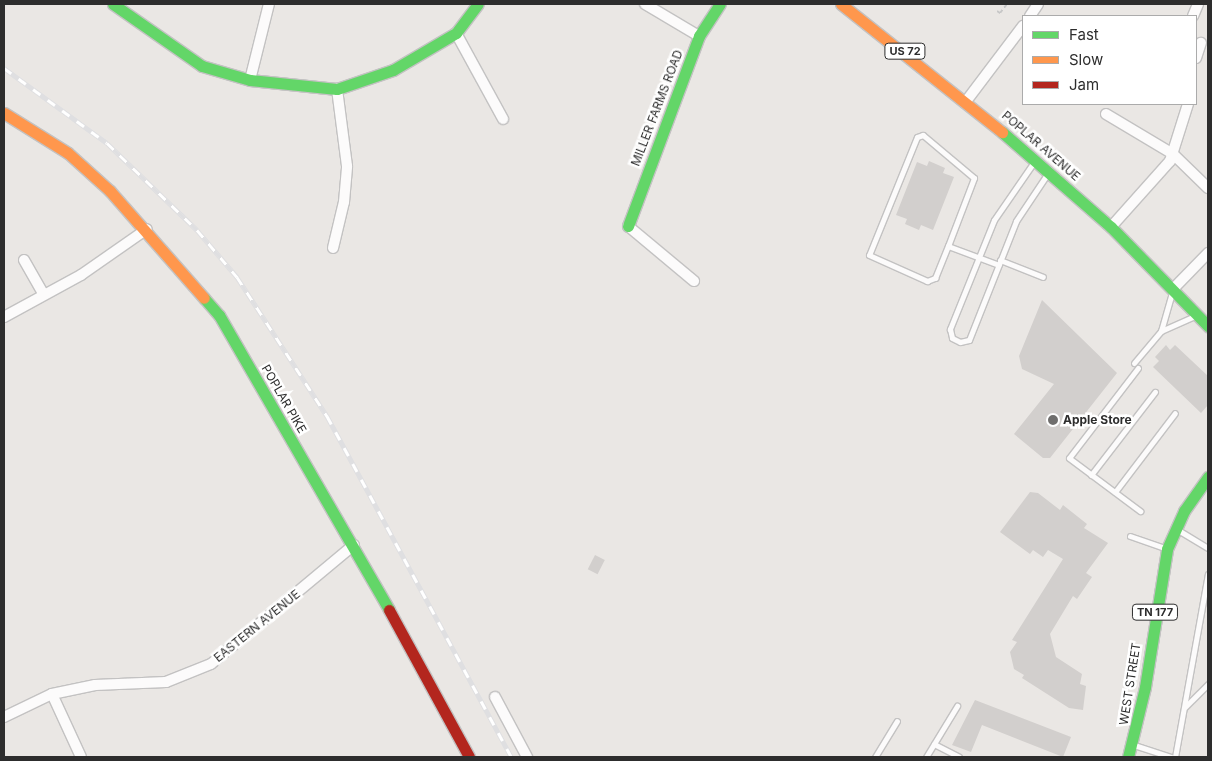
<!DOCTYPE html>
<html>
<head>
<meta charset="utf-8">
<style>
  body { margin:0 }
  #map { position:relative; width:1212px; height:761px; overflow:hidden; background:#eae7e4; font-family:Inter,sans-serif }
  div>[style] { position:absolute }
  .building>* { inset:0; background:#d2cfcd; transform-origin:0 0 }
  .path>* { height:2px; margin-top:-1px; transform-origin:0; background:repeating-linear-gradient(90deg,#c7c7c7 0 4px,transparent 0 6.5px) }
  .roads { filter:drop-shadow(1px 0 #c3c2c2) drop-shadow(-1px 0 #c3c2c2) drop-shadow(0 1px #c3c2c2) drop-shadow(0 -1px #c3c2c2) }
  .lane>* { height:5px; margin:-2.5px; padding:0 2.5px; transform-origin:2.5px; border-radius:2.5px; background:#fcfbfb }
  .street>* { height:10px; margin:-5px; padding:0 5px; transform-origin:5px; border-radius:5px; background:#fcfbfb }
  .fast>* { height:11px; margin:-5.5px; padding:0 5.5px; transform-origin:5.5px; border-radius:5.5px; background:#63d668 }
  .slow>* { height:11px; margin:-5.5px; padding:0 5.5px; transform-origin:5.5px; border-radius:5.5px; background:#ff974d }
  .jam>* { height:11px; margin:-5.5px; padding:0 5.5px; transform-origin:5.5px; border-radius:5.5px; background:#b3261e }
  .rail>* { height:5px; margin-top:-2.5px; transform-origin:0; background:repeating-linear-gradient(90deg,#fff 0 9px,#dfdfe1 0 18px); box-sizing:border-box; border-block:1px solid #dfdfe1 }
  .dots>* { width:14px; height:14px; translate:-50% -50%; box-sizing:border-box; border:2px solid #fff; border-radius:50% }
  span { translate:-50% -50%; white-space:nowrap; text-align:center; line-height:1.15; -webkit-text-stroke:5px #fff; paint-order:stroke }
  .shield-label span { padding:1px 4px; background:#fff; border:1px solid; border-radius:4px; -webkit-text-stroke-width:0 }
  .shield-label { font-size:11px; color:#2d2d2d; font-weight:700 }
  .street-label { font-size:12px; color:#2d2d2d }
  .poi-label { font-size:12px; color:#2d2d2d; font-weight:700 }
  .left { translate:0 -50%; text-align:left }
  .frame { position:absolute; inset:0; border:5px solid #2d2d2d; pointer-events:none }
  .legend { position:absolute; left:1022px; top:15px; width:175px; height:90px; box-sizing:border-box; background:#fff; border:1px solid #ababab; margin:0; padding:6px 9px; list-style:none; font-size:15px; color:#2d2d2d }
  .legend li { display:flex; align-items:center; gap:10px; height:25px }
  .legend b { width:25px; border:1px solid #ababab }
</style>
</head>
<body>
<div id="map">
  <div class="building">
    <i style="clip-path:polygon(929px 161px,945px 168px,943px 173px,954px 177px,933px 230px,921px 225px,919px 230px,905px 224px,907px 219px,896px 215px,917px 162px,927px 166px)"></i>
    <i style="clip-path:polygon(1042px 300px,1117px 373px,1050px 458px,1043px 458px,1014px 434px,1054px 384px,1022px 369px,1019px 356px)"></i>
    <i style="clip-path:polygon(1166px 345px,1170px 350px,1175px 345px,1208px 376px,1208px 405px,1201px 413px,1153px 367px,1159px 361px,1155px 357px)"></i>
    <i style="clip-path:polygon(1030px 492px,1038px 493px,1060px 510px,1063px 505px,1087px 524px,1084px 528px,1108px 543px,1086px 573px,1092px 577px,1077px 599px,1073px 596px,1050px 634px,1056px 657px,1082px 674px,1080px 684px,1086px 686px,1083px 710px,1069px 708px,1022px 678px,1024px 675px,1014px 669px,1010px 652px,1017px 642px,1012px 640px,1063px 559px,1048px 550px,1043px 557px,1033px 550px,1030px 554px,1000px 532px)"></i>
    <i style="left:595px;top:555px;width:11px;height:16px;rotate:27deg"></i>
    <i style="clip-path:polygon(975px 700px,1071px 737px,1063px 757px,982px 725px,971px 752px,952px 745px)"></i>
  </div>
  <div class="path">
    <i style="left:997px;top:11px;width:4px;rotate:34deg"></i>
    <i style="left:1000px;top:13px;width:11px;rotate:-52deg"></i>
  </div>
  <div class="roads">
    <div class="lane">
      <i style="left:1034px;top:162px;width:70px;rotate:124.6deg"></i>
      <i style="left:994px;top:220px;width:118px;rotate:112deg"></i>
      <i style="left:950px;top:329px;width:9px;rotate:77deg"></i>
      <i style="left:952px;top:338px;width:9px;rotate:27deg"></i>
      <i style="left:960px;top:342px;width:9px;rotate:-13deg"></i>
      <i style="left:969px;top:340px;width:128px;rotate:-68.4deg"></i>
      <i style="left:1016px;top:221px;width:58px;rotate:-56.3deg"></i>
      <i style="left:948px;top:246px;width:73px;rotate:-69.1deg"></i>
      <i style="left:974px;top:178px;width:67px;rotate:-139.9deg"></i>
      <i style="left:923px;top:135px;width:6px;rotate:162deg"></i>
      <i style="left:917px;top:137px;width:127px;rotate:112.1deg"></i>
      <i style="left:869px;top:255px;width:64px;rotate:24.1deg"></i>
      <i style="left:927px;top:281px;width:9px;rotate:-21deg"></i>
      <i style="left:935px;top:278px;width:35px;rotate:-68deg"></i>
      <i style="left:948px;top:246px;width:54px;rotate:20.4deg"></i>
      <i style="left:1000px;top:260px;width:46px;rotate:21.6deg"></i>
      <i style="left:1161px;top:331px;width:37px;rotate:-24deg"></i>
      <i style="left:1134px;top:363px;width:42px;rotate:-49.8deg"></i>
      <i style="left:1161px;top:331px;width:40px;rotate:-74deg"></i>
      <i style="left:1138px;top:368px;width:113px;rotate:127.5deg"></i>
      <i style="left:1069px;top:458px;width:89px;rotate:36.7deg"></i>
      <i style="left:1091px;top:475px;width:105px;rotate:-52.4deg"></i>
      <i style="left:1115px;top:492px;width:99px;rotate:-52.8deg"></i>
      <i style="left:1178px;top:530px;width:35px;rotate:31deg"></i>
      <i style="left:1130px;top:536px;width:37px;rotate:19deg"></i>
      <i style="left:1185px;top:707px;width:33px;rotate:-45deg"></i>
      <i style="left:934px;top:744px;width:28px;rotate:27deg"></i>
      <i style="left:1134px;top:745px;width:40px;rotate:18deg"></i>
      <i style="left:875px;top:757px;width:42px;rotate:-58.6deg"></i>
      <i style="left:926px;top:757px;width:60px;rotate:-58.7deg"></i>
      <i style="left:1175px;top:757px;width:186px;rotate:-79.8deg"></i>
    </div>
    <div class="street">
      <i style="left:645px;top:4px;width:63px;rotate:30.7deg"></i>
      <i style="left:1030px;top:16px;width:14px;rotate:-56deg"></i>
      <i style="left:1193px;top:16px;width:13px;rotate:-67deg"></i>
      <i style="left:456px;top:33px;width:98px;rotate:61.3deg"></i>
      <i style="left:1196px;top:58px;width:16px;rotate:-72deg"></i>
      <i style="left:250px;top:80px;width:78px;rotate:-76deg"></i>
      <i style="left:967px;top:100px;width:93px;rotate:-52.9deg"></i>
      <i style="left:1106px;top:114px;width:78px;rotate:30.8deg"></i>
      <i style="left:1173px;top:154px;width:49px;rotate:44.2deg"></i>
      <i style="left:628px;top:226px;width:86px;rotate:39.8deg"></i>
      <i style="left:1111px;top:227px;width:89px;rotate:-48.2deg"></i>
      <i style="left:1170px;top:161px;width:60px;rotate:-72.5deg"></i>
      <i style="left:333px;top:248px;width:47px;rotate:-76.6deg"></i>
      <i style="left:344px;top:202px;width:36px;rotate:-85deg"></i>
      <i style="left:347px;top:166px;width:78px;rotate:-97.4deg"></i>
      <i style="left:24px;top:260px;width:40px;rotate:60.3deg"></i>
      <i style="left:1174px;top:288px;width:49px;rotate:-45.8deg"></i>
      <i style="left:4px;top:317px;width:88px;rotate:-28.6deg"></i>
      <i style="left:81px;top:275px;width:80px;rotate:-34.9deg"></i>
      <i style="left:52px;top:694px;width:69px;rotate:65.3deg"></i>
      <i style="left:495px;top:697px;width:68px;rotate:61.9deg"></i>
      <i style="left:4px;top:717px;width:53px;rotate:-25.6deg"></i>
      <i style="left:52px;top:694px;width:44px;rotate:-11.8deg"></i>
      <i style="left:95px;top:685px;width:71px;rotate:-2.4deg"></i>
      <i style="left:166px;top:682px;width:48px;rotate:-21.8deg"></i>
      <i style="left:211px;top:664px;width:186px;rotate:-39.8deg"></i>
    </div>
    <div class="fast">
      <i style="left:113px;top:4px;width:108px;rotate:34.9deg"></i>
      <i style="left:202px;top:66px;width:50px;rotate:16.3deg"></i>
      <i style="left:250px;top:80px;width:87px;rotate:5.9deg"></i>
      <i style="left:337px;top:89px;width:59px;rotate:-18.7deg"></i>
      <i style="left:393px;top:70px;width:73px;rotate:-30.4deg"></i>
      <i style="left:456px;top:33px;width:36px;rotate:-53deg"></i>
      <i style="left:1002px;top:132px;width:145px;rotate:41.1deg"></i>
      <i style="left:1111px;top:227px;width:139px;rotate:45.6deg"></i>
      <i style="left:628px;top:226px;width:203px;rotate:-69.5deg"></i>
      <i style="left:699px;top:36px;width:38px;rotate:-57deg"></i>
      <i style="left:204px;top:298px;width:23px;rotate:49deg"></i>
      <i style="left:219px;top:315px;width:340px;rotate:60deg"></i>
      <i style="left:1128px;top:757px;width:72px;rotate:-76.3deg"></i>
      <i style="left:1145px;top:687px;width:140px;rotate:-80.9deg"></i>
      <i style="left:1167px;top:549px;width:42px;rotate:-65.9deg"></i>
      <i style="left:1184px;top:511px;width:42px;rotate:-54.8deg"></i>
    </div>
    <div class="slow">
      <i style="left:841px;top:4px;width:206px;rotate:38.5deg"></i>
      <i style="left:4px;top:113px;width:75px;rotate:32deg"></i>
      <i style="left:68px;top:153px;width:57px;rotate:42.1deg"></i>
      <i style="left:110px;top:191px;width:142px;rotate:48.7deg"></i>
    </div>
    <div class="jam">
      <i style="left:389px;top:610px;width:167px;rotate:61.4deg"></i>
    </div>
  </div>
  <div class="rail">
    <i style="left:4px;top:68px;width:127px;rotate:36.1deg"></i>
    <i style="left:107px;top:143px;width:125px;rotate:44deg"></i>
    <i style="left:197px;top:230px;width:62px;rotate:49.6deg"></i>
    <i style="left:237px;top:277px;width:166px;rotate:57.1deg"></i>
    <i style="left:327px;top:416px;width:387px;rotate:61.6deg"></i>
  </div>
  <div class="dots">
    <i style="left:1053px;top:420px;background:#6f6e6d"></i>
  </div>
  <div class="shield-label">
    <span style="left:905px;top:51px">US 72</span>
    <span style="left:1155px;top:612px">TN 177</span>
  </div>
  <div class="street-label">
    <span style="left:657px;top:108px;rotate:-69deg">MILLER FARMS ROAD</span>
    <span style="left:1041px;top:146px;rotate:41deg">POPLAR AVENUE</span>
    <span style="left:284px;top:399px;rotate:60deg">POPLAR PIKE</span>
    <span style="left:257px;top:626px;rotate:-39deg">EASTERN AVENUE</span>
    <span style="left:1130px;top:684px;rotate:-81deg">WEST STREET</span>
  </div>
  <div class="poi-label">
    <span class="left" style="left:1063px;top:420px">Apple Store</span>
  </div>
  <div class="frame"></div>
  <ul class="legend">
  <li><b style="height:6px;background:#63d668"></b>Fast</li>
  <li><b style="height:6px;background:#ff974d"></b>Slow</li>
  <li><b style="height:6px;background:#b3261e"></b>Jam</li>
  </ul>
</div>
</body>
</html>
